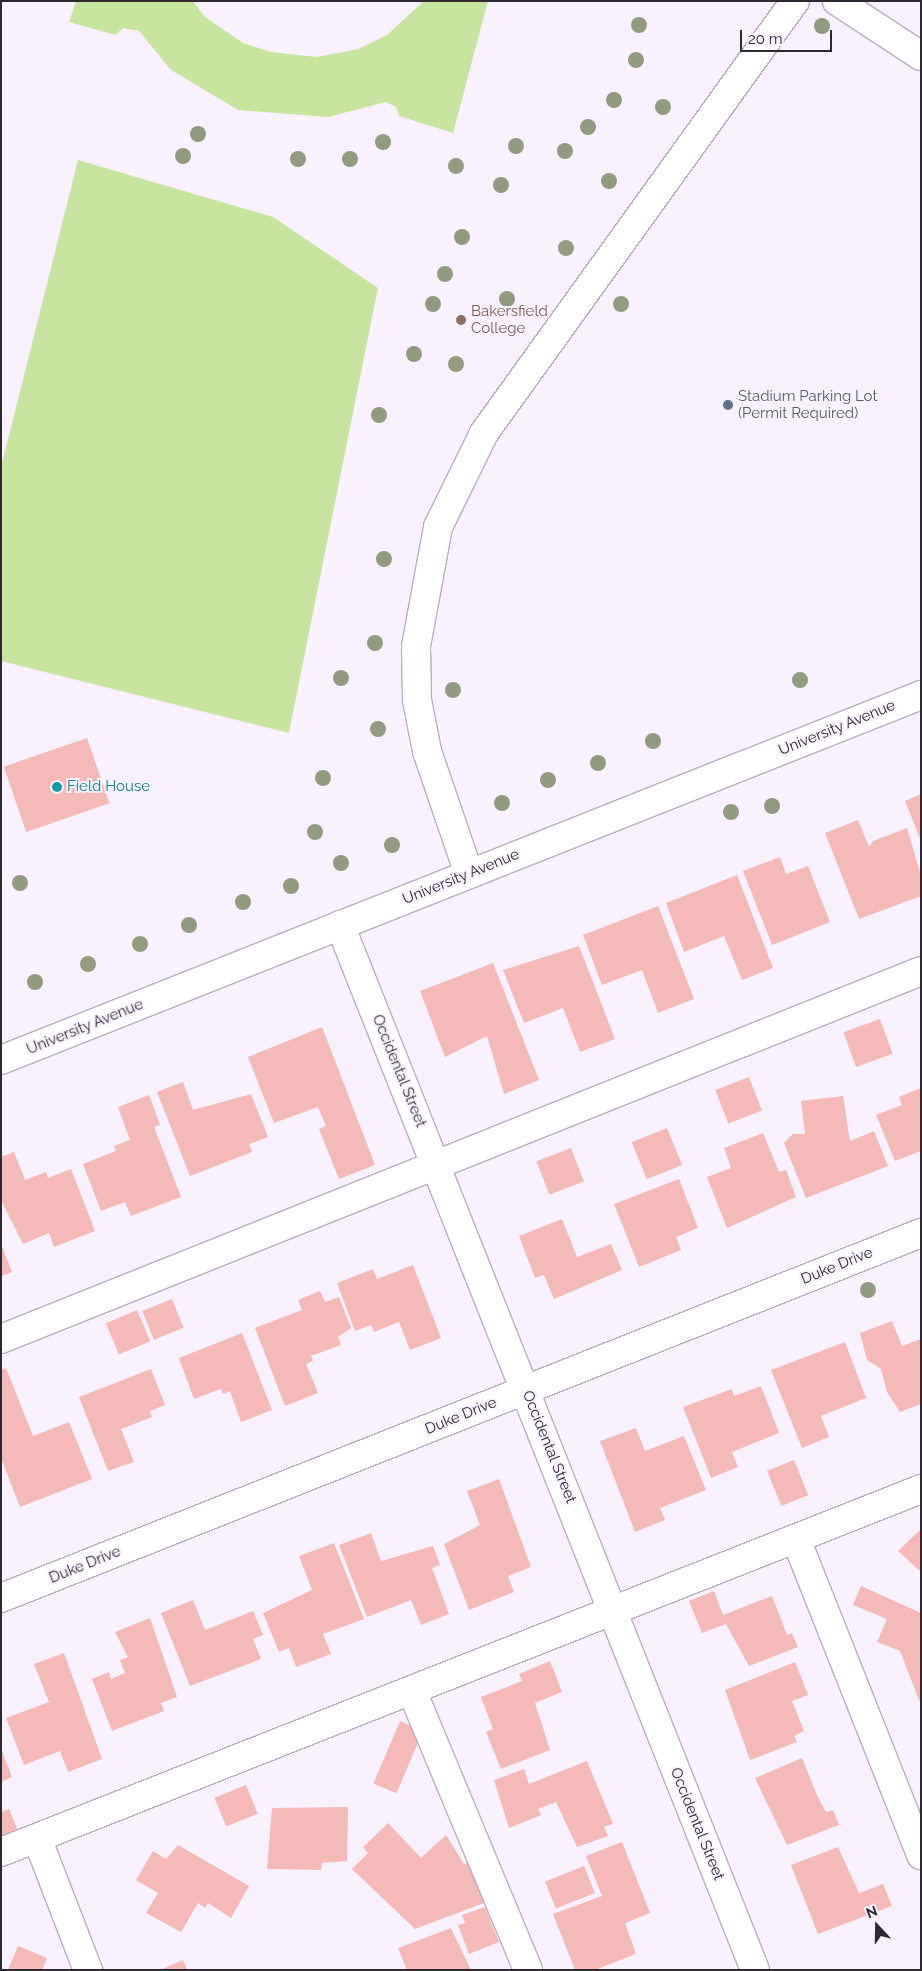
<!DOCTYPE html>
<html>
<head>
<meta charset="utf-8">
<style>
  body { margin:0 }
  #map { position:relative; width:922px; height:1971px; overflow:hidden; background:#f9f2fe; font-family:Raleway,sans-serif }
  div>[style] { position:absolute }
  .green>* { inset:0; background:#c8e5a0 }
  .building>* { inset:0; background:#f5b9b7; transform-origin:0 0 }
  .roads { filter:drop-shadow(1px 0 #b8aec1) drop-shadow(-1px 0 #b8aec1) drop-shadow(0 1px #b8aec1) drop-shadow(0 -1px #b8aec1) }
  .minor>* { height:28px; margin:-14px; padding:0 14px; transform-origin:14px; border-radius:14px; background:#fff }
  .trees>* { width:16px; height:16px; margin:-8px; border-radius:50%; background:#929b7f }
  .dots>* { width:14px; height:14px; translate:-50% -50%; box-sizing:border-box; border:2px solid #f9f2fe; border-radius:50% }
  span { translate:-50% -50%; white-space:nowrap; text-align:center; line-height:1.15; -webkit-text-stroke:4px #f9f2fe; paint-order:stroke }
  .education-label { font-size:15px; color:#785e54 }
  .left { translate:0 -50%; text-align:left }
  .service-label { font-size:15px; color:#4e5e75 }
  .street-label { font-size:15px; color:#2e2931 }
  .culture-label { font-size:15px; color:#0d838f }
  .frame { position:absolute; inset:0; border:2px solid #2e2931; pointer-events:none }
  .north { position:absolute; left:852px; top:1901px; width:50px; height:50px; -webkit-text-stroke:4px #f9f2fe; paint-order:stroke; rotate:339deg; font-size:14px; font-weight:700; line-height:20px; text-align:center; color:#2e2931 }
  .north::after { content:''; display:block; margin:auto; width:18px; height:22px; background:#2e2931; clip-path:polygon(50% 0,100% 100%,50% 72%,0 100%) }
  .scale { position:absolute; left:740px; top:30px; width:92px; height:22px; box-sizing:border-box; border:2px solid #2e2931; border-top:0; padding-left:6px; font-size:15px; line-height:18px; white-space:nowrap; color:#2e2931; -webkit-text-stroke:4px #f9f2fe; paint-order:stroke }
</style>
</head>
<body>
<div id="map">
  <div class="green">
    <i style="clip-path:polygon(76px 1px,193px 1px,205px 17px,243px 43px,271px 52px,317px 57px,358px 49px,387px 35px,424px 1px,488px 1px,453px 133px,399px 116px,396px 107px,386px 102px,328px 117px,238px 110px,171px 70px,139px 31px,123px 28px,115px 35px,69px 22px)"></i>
    <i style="clip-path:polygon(78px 160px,273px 217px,378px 288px,289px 733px,1px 661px,1px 467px)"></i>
  </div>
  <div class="building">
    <i style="left:87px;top:738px;width:69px;height:88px;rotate:71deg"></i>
    <i style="clip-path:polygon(921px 794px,921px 841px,905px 801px)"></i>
    <i style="clip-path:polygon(858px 820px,869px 847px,873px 841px,907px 828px,921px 876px,921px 896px,859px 919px,825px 833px)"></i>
    <i style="clip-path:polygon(780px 857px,786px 874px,808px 866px,830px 922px,772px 945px,743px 871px)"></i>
    <i style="clip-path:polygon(737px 875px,773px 968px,742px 980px,724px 936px,684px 952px,666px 903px)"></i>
    <i style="clip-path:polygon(658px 906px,694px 999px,658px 1013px,642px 970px,602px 985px,583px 935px)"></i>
    <i style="clip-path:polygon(579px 946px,615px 1039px,580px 1052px,563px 1008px,524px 1023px,503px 970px)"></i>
    <i style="clip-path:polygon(493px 963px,539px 1080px,504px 1094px,487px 1036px,445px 1057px,420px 991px)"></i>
    <i style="left:880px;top:1019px;width:37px;height:39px;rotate:70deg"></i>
    <i style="clip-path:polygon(322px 1027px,375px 1165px,339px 1179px,319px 1129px,326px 1126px,318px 1107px,274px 1123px,248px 1057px)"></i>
    <i style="left:749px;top:1077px;width:36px;height:36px;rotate:69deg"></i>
    <i style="clip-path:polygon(183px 1082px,193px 1110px,251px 1094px,268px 1137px,249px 1144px,252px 1152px,190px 1176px,157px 1092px)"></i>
    <i style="clip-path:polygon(921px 1088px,921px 1151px,895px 1161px,876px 1115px,902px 1105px,899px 1097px)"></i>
    <i style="clip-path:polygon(149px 1095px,160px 1125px,154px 1127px,181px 1197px,131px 1216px,125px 1202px,101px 1211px,83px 1164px,116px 1151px,114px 1146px,130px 1140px,118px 1107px)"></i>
    <i style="clip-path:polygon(843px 1096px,850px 1141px,874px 1131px,888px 1166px,806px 1198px,784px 1143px,793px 1134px,805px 1134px,801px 1101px)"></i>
    <i style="left:667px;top:1128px;width:40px;height:38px;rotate:68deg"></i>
    <i style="clip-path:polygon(763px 1133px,779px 1172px,786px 1170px,796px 1197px,727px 1228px,707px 1177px,731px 1168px,724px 1148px)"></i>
    <i style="left:571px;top:1148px;width:36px;height:37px;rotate:69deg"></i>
    <i style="clip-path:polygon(14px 1152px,25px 1180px,46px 1172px,48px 1178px,71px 1169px,95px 1231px,54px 1247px,49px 1233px,23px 1244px,1px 1200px,1px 1157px)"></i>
    <i style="clip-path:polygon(679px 1179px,698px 1228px,676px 1237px,681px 1250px,639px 1267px,614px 1204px)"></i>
    <i style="clip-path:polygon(562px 1219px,577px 1257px,611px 1244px,622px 1270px,554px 1299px,544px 1275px,535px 1278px,519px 1236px)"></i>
    <i style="clip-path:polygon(1px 1244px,12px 1272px,1px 1276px)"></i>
    <i style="clip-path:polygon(413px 1265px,441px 1338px,410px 1350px,399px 1322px,374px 1332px,371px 1325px,355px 1331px,337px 1283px,373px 1269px,377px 1279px)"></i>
    <i style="clip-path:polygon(320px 1291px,325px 1302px,339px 1297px,351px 1328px,338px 1337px,341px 1345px,311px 1356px,313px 1361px,306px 1364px,318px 1393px,285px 1406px,255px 1328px,302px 1310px,298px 1300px)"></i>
    <i style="left:172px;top:1299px;width:31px;height:32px;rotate:68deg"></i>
    <i style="left:137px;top:1310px;width:34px;height:34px;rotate:67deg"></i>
    <i style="clip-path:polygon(892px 1321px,902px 1346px,921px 1339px,921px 1404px,900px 1412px,887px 1392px,881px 1369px,867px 1360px,860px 1333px)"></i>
    <i style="clip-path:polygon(242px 1333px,272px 1410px,241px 1422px,230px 1391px,223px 1394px,221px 1389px,194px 1399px,179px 1358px)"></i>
    <i style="clip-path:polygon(845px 1342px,866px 1398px,821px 1416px,829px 1437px,802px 1448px,771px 1370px)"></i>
    <i style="clip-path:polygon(6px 1368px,33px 1436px,69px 1422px,92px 1479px,20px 1507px,1px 1458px,1px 1370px)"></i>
    <i style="clip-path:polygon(151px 1369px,165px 1405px,150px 1411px,152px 1417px,121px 1429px,134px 1462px,108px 1471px,79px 1397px)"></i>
    <i style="clip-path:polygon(761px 1386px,779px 1433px,732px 1452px,738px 1467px,711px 1478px,683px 1407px,732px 1389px,734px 1396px)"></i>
    <i style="clip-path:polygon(636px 1428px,645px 1451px,684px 1436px,706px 1490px,660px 1508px,665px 1520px,635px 1532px,600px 1441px)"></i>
    <i style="left:794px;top:1460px;width:38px;height:29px;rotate:68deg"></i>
    <i style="clip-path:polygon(499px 1479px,531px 1567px,508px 1576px,514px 1592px,469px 1610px,444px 1544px,480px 1525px,467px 1491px)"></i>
    <i style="clip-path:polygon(921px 1529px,921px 1572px,898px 1551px)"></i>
    <i style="clip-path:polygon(371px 1533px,381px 1561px,433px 1546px,440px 1565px,432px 1568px,449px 1614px,421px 1625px,411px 1600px,367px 1617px,339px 1545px)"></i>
    <i style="clip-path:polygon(334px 1543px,364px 1619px,323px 1634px,331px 1654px,296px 1667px,289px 1648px,279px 1652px,263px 1613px,312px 1590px,299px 1556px)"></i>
    <i style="clip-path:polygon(861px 1586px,921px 1613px,921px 1705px,900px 1651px,877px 1642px,887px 1619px,853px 1605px)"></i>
    <i style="clip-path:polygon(714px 1591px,723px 1615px,772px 1596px,787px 1635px,792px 1633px,798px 1647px,749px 1666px,726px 1624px,702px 1633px,689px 1601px)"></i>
    <i style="clip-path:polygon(193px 1600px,205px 1630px,253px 1611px,263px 1635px,253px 1639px,261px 1659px,190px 1686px,161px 1613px)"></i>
    <i style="clip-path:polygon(150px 1618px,177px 1697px,161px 1703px,164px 1711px,112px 1731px,92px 1679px,109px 1672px,111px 1679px,125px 1673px,120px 1660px,128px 1657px,115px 1632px)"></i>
    <i style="clip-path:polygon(64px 1653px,102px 1759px,68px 1772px,60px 1751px,24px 1765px,6px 1718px,49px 1702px,34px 1664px)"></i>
    <i style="clip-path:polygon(550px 1661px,562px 1692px,535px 1703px,550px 1750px,501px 1769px,486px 1732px,493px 1729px,481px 1697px,522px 1681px,519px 1674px)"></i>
    <i style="clip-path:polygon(795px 1662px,808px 1695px,792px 1701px,804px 1731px,794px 1736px,797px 1742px,750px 1760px,725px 1690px)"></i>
    <i style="left:400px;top:1721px;width:25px;height:68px;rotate:23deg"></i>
    <i style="clip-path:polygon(1px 1749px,12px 1777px,1px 1782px)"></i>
    <i style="clip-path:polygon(802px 1758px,817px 1795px,826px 1812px,833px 1810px,839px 1825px,787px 1845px,755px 1778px)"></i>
    <i style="clip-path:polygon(587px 1761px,613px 1824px,604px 1827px,608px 1836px,577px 1847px,556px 1802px,538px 1809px,541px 1815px,509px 1828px,494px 1780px,524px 1769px,529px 1784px)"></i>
    <i style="left:246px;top:1785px;width:31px;height:34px;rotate:68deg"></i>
    <i style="clip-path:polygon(348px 1807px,347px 1861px,322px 1863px,321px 1870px,267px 1869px,272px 1808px)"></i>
    <i style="clip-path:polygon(9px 1809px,18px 1831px,1px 1837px,1px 1812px)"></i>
    <i style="clip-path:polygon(388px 1823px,421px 1858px,446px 1835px,464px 1864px,469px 1862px,484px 1903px,415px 1929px,352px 1869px,368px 1853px,363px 1847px)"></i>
    <i style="clip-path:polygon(622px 1842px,650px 1913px,625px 1923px,636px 1954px,595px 1970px,575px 1970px,553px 1914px,602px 1896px,586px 1856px)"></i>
    <i style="clip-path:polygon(178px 1845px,249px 1886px,231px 1918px,208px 1903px,205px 1908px,198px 1903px,181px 1932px,146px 1913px,158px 1893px,136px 1880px,153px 1851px,166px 1859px)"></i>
    <i style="clip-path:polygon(838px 1847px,859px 1893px,883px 1884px,892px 1906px,818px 1934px,791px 1865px)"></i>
    <i style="left:584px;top:1866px;width:29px;height:42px;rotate:68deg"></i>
    <i style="clip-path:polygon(485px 1907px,499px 1942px,469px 1954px,458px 1925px,465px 1923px,462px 1915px)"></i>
    <i style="clip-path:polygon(451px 1928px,471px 1970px,407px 1970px,398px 1948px)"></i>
    <i style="clip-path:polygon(18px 1946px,47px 1958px,42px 1970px,8px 1970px)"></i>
    <i style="clip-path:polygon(183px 1960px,187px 1970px,160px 1970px)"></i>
  </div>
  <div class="roads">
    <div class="minor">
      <i style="left:837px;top:1px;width:100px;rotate:33.2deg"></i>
      <i style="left:469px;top:874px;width:130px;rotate:-108.9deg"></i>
      <i style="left:427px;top:751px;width:52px;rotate:-101.1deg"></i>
      <i style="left:417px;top:700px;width:54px;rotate:-91.1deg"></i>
      <i style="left:416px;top:646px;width:121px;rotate:-79.5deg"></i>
      <i style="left:438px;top:527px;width:105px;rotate:-63.9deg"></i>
      <i style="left:484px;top:433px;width:532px;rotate:-54.25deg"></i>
      <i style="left:340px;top:925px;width:1124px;rotate:68.34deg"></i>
      <i style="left:1px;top:1060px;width:990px;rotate:-21.64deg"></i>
      <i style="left:1px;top:1339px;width:991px;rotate:-21.8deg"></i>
      <i style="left:796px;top:1539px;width:340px;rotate:68.4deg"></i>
      <i style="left:1px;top:1598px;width:990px;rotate:-21.64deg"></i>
      <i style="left:412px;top:1691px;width:302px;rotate:67.4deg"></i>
      <i style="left:37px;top:1838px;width:142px;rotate:68.9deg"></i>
      <i style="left:1px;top:1852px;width:989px;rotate:-21.53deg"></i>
    </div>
  </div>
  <div class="trees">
    <i style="left:639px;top:25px"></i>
    <i style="left:822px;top:26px"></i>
    <i style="left:636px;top:60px"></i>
    <i style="left:614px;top:100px"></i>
    <i style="left:663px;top:107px"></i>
    <i style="left:588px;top:127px"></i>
    <i style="left:198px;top:134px"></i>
    <i style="left:383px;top:142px"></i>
    <i style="left:516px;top:146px"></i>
    <i style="left:565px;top:151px"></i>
    <i style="left:183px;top:156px"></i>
    <i style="left:298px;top:159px"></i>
    <i style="left:350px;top:159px"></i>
    <i style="left:456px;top:166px"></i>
    <i style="left:609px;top:181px"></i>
    <i style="left:501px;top:185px"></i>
    <i style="left:462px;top:237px"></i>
    <i style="left:566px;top:248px"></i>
    <i style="left:445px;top:274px"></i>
    <i style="left:507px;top:299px"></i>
    <i style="left:433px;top:304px"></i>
    <i style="left:621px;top:304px"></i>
    <i style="left:414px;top:354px"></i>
    <i style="left:456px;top:364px"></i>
    <i style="left:379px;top:415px"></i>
    <i style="left:384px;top:559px"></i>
    <i style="left:375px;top:643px"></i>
    <i style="left:341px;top:678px"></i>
    <i style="left:800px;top:680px"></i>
    <i style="left:453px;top:690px"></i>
    <i style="left:378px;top:729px"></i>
    <i style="left:653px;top:741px"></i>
    <i style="left:598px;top:763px"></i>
    <i style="left:323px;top:778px"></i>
    <i style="left:548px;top:780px"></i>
    <i style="left:502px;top:803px"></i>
    <i style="left:772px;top:806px"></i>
    <i style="left:731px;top:812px"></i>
    <i style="left:315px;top:832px"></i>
    <i style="left:392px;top:845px"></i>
    <i style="left:341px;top:863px"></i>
    <i style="left:20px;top:883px"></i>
    <i style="left:291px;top:886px"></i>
    <i style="left:243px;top:902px"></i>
    <i style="left:189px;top:925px"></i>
    <i style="left:140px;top:944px"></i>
    <i style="left:88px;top:964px"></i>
    <i style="left:35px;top:982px"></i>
    <i style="left:868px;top:1290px"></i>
  </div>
  <div class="dots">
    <i style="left:461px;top:320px;background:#8d6e63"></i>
    <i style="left:728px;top:405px;background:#5c6f8a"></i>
    <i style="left:57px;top:787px;background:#0f9aa8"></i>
  </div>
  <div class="education-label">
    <span class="left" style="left:471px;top:320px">Bakersfield<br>College</span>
  </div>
  <div class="service-label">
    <span class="left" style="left:738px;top:405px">Stadium Parking Lot<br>(Permit Required)</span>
  </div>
  <div class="street-label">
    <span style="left:837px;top:728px;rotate:-22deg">University Avenue</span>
    <span style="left:461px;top:877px;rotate:-22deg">University Avenue</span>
    <span style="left:85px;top:1027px;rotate:-22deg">University Avenue</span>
    <span style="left:399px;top:1071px;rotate:68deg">Occidental Street</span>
    <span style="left:837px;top:1266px;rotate:-22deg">Duke Drive</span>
    <span style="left:461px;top:1416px;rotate:-22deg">Duke Drive</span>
    <span style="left:549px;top:1447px;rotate:68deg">Occidental Street</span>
    <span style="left:85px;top:1565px;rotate:-22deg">Duke Drive</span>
    <span style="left:697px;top:1824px;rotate:68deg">Occidental Street</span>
  </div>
  <div class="culture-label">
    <span class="left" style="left:67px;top:787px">Field House</span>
  </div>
  <div class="frame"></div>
  <div class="north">N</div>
  <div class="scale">20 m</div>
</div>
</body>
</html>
